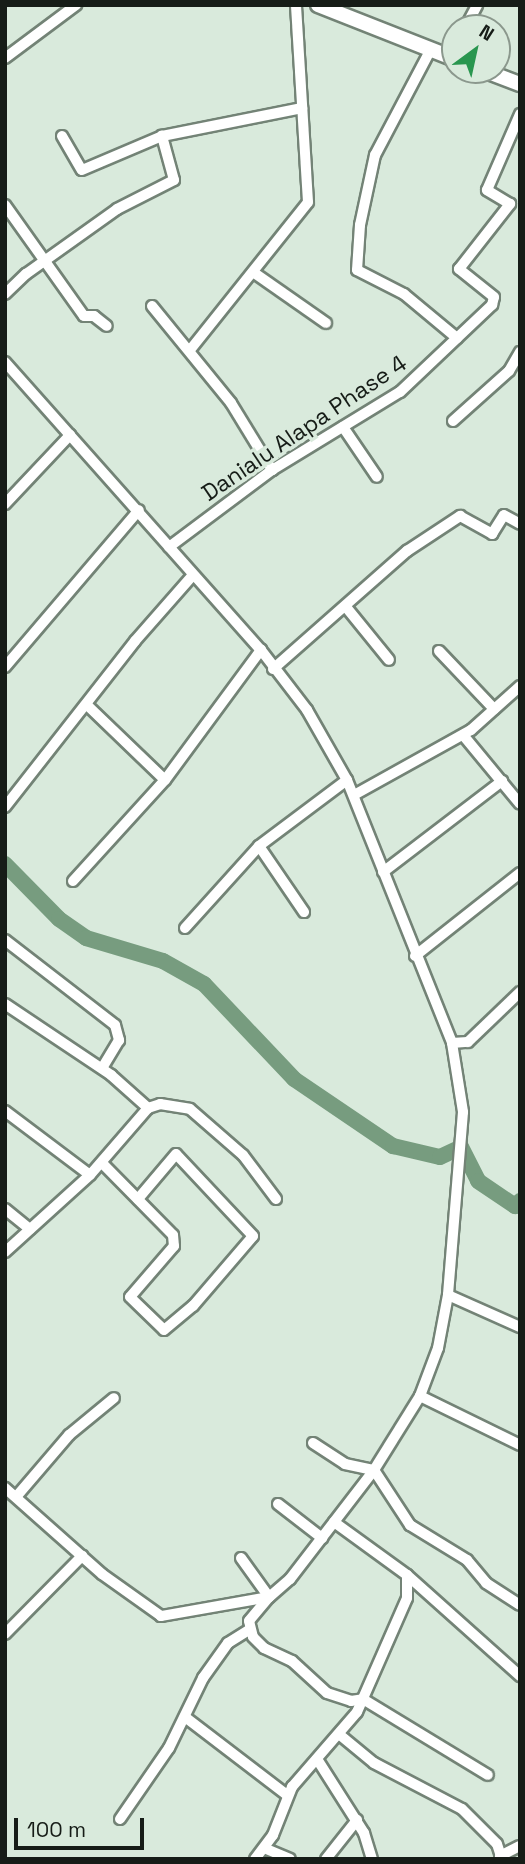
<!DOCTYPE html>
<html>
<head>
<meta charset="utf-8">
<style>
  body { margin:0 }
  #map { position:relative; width:525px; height:1864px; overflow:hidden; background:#d9eadc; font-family:"Space Grotesk",sans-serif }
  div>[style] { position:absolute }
  .river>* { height:16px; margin:-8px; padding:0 8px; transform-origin:8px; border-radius:8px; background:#779c7f }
  .roads { filter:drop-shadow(2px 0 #738376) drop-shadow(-2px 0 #738376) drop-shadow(0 2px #738376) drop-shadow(0 -2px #738376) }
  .street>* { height:10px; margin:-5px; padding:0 5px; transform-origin:5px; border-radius:5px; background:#fff }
  .secondary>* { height:14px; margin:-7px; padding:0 7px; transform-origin:7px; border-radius:7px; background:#fff }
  span { translate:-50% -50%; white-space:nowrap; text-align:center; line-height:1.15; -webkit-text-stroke:7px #d9eadc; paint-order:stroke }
  .street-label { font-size:23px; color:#161c17 }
  .frame { position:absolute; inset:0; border:7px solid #161c17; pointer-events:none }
  .north { position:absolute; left:441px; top:14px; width:70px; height:70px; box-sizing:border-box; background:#d9eadc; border:2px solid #8b988d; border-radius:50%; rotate:33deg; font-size:19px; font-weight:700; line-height:28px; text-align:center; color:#161c17 }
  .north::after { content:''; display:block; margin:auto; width:24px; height:32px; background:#29964f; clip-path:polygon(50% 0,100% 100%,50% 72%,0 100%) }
  .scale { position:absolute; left:14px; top:1818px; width:130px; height:32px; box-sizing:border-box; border:4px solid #161c17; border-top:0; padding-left:9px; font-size:21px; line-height:24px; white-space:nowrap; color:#161c17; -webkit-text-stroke:5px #d9eadc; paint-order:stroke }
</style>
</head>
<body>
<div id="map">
  <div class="river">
    <i style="left:5px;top:864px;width:77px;rotate:45.5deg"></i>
    <i style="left:59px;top:919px;width:33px;rotate:35deg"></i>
    <i style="left:86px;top:938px;width:80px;rotate:16.6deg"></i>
    <i style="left:163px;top:961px;width:47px;rotate:29.3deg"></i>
    <i style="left:204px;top:984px;width:131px;rotate:46.5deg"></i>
    <i style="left:294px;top:1079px;width:120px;rotate:34.1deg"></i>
    <i style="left:393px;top:1146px;width:48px;rotate:13.2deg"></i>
    <i style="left:440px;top:1157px;width:23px;rotate:-25deg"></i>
    <i style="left:461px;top:1147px;width:38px;rotate:63deg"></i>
    <i style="left:478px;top:1181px;width:45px;rotate:34deg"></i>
    <i style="left:515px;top:1206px;width:7px;rotate:-45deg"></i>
  </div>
  <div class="roads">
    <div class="street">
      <i style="left:465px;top:28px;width:26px;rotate:-62deg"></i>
      <i style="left:431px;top:49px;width:120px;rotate:117.8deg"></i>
      <i style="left:375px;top:155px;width:72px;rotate:102.1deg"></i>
      <i style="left:360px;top:225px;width:45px;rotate:93.8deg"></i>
      <i style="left:357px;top:270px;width:53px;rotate:27.1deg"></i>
      <i style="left:404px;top:294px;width:69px;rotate:39.7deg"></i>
      <i style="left:449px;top:56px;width:12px;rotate:-59deg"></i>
      <i style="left:5px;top:58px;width:89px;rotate:-36.7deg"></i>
      <i style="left:62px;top:136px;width:39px;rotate:60deg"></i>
      <i style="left:82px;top:170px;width:87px;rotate:-23deg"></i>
      <i style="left:162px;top:136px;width:143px;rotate:-11.3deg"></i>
      <i style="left:5px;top:205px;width:136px;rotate:54.6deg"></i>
      <i style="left:84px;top:316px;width:10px"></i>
      <i style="left:94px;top:316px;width:16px;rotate:38deg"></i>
      <i style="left:253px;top:272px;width:89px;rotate:34.9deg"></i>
      <i style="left:5px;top:294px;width:29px;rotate:-44deg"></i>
      <i style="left:26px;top:274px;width:112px;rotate:-35.5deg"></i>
      <i style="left:117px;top:209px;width:64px;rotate:-27deg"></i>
      <i style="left:174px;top:180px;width:46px;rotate:-105.3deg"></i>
      <i style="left:152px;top:306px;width:125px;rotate:50.8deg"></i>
      <i style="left:231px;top:403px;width:79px;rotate:58.5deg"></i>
      <i style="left:190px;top:350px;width:189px;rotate:-51.4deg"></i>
      <i style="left:308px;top:202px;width:197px;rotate:-93.5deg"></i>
      <i style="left:5px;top:362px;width:385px;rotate:48.4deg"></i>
      <i style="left:261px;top:650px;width:76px;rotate:52.5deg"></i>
      <i style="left:307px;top:710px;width:81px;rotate:60.3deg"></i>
      <i style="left:347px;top:780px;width:283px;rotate:68.2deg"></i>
      <i style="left:452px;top:1043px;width:70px;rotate:80.9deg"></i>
      <i style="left:463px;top:1112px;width:184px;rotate:94.7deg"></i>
      <i style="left:448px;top:1295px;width:54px;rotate:100.7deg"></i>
      <i style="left:438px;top:1348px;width:51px;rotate:110.6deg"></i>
      <i style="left:420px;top:1396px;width:87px;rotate:121.9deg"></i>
      <i style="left:374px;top:1470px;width:138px;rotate:127.6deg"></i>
      <i style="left:290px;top:1579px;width:28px;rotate:139deg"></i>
      <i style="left:269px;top:1597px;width:110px;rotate:170deg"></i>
      <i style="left:161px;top:1616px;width:72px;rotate:-144.6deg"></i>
      <i style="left:102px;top:1574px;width:130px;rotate:-138.4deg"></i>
      <i style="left:453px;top:421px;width:75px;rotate:-41.8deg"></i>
      <i style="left:509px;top:371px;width:22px;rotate:-60deg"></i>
      <i style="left:343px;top:427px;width:60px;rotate:55.8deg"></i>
      <i style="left:5px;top:504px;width:95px;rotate:-46.7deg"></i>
      <i style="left:169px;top:547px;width:129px;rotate:-36.8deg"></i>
      <i style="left:272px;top:470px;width:150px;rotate:-31.4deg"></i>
      <i style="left:400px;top:392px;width:127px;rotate:-43.4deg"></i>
      <i style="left:492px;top:305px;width:8px;rotate:-76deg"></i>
      <i style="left:494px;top:297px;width:45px;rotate:-141.3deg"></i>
      <i style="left:459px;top:269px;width:83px;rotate:-51.9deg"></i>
      <i style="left:510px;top:204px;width:27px;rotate:-149deg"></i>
      <i style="left:487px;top:190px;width:83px;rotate:-66.5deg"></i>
      <i style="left:346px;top:607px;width:68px;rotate:50.9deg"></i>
      <i style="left:439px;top:651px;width:80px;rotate:46.5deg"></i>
      <i style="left:5px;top:667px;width:206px;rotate:-49.5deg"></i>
      <i style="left:273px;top:669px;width:179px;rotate:-41.4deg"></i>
      <i style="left:407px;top:551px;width:64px;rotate:-33.4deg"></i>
      <i style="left:460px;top:516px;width:37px;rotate:29deg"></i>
      <i style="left:492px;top:534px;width:22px;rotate:-58deg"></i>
      <i style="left:504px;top:515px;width:18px;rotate:29deg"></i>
      <i style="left:87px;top:705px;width:108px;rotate:43.9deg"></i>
      <i style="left:463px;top:735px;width:89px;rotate:50.4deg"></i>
      <i style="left:354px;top:795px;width:134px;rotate:-29.1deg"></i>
      <i style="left:471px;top:730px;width:66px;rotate:-41.9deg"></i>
      <i style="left:5px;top:807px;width:211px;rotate:-51.9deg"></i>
      <i style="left:135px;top:641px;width:88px;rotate:-48.7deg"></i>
      <i style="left:259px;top:846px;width:80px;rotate:55.7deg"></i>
      <i style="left:383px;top:872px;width:150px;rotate:-37.4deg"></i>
      <i style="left:73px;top:881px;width:137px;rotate:-47.7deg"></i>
      <i style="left:165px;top:780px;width:162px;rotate:-53.6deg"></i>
      <i style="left:185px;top:928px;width:110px;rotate:-47.9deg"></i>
      <i style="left:259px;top:846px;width:110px;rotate:-36.9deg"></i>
      <i style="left:5px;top:940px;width:139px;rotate:37.7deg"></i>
      <i style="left:115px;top:1025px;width:16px;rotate:75deg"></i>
      <i style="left:119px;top:1040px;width:33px;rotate:121deg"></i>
      <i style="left:415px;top:956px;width:134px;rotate:-38.3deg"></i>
      <i style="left:5px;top:1004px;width:128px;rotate:33.8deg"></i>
      <i style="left:111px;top:1075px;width:50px;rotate:41.7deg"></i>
      <i style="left:452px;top:1043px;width:16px;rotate:-4deg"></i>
      <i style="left:468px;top:1042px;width:72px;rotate:-43.9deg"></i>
      <i style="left:5px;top:1111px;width:106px;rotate:37deg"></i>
      <i style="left:102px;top:1163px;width:101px;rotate:45.4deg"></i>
      <i style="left:173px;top:1235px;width:11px;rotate:85deg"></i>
      <i style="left:174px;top:1246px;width:67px;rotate:130.8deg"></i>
      <i style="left:130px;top:1297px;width:47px;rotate:44.1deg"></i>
      <i style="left:164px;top:1330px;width:38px;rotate:-40deg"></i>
      <i style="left:193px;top:1306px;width:92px;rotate:-49.4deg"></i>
      <i style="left:253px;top:1236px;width:112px;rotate:-133.2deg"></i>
      <i style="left:176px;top:1154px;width:59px;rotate:130.2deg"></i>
      <i style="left:5px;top:1209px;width:32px;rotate:39deg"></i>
      <i style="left:5px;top:1252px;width:115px;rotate:-42.2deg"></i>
      <i style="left:90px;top:1175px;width:89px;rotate:-49.1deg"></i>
      <i style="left:148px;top:1108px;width:13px;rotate:-18deg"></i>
      <i style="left:160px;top:1104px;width:30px;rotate:9deg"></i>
      <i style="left:190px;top:1109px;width:70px;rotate:41deg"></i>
      <i style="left:243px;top:1155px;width:55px;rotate:53.1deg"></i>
      <i style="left:448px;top:1295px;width:79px;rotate:24deg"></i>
      <i style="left:420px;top:1396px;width:111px;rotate:26.1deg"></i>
      <i style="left:313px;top:1443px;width:38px;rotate:33deg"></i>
      <i style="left:345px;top:1464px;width:30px;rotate:12deg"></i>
      <i style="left:374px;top:1470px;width:66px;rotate:56.8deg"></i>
      <i style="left:410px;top:1525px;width:67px;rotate:31.6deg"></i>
      <i style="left:467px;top:1560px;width:30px;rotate:50deg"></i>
      <i style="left:486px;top:1583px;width:40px;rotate:32.9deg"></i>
      <i style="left:16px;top:1497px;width:82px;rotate:-49.5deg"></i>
      <i style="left:69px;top:1435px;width:58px;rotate:-39.4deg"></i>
      <i style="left:278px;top:1504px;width:56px;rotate:37.7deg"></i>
      <i style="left:334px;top:1522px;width:90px;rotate:36deg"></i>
      <i style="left:407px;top:1575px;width:152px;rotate:41.8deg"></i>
      <i style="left:241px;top:1558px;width:48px;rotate:54.3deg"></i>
      <i style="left:269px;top:1597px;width:31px;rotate:130deg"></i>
      <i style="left:249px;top:1621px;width:16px;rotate:76deg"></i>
      <i style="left:253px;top:1637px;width:16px;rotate:45deg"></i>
      <i style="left:264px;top:1648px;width:31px;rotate:25deg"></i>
      <i style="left:292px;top:1661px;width:47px;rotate:42.4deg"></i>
      <i style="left:327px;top:1693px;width:25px;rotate:18deg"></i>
      <i style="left:351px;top:1701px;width:12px;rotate:-9deg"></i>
      <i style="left:363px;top:1699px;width:146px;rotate:31.3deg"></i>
      <i style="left:5px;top:1634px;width:110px;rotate:-45.4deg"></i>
      <i style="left:185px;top:1717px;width:128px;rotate:37.4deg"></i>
      <i style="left:340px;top:1735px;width:44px;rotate:39.5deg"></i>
      <i style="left:374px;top:1763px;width:99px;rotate:27.6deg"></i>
      <i style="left:462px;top:1809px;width:49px;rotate:45deg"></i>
      <i style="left:497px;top:1844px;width:16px;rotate:72deg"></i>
      <i style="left:317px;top:1759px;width:88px;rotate:57.6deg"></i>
      <i style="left:364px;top:1833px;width:27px;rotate:73deg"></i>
      <i style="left:120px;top:1819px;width:86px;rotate:-55.4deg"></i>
      <i style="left:169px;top:1748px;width:78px;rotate:-64.1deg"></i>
      <i style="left:203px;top:1678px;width:43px;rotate:-54.5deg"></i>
      <i style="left:228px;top:1643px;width:25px;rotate:-32deg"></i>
      <i style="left:264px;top:1848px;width:28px;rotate:23deg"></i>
      <i style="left:500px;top:1856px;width:22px;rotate:-27deg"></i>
      <i style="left:255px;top:1859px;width:30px;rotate:-53deg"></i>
      <i style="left:273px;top:1835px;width:52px;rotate:-68.4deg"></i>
      <i style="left:292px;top:1787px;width:99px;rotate:-49.1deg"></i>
      <i style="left:357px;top:1712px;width:124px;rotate:-66.3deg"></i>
      <i style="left:407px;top:1598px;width:23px;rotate:-90deg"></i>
      <i style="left:326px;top:1859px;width:50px;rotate:-51.5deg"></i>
    </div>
    <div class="secondary">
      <i style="left:318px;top:5px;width:147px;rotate:21.5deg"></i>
      <i style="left:483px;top:70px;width:40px;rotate:21deg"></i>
    </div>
  </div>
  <div class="street-label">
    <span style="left:304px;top:428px;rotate:-34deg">Danialu Alapa Phase 4</span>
  </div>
  <div class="frame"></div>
  <div class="north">N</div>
  <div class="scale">100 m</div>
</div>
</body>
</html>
